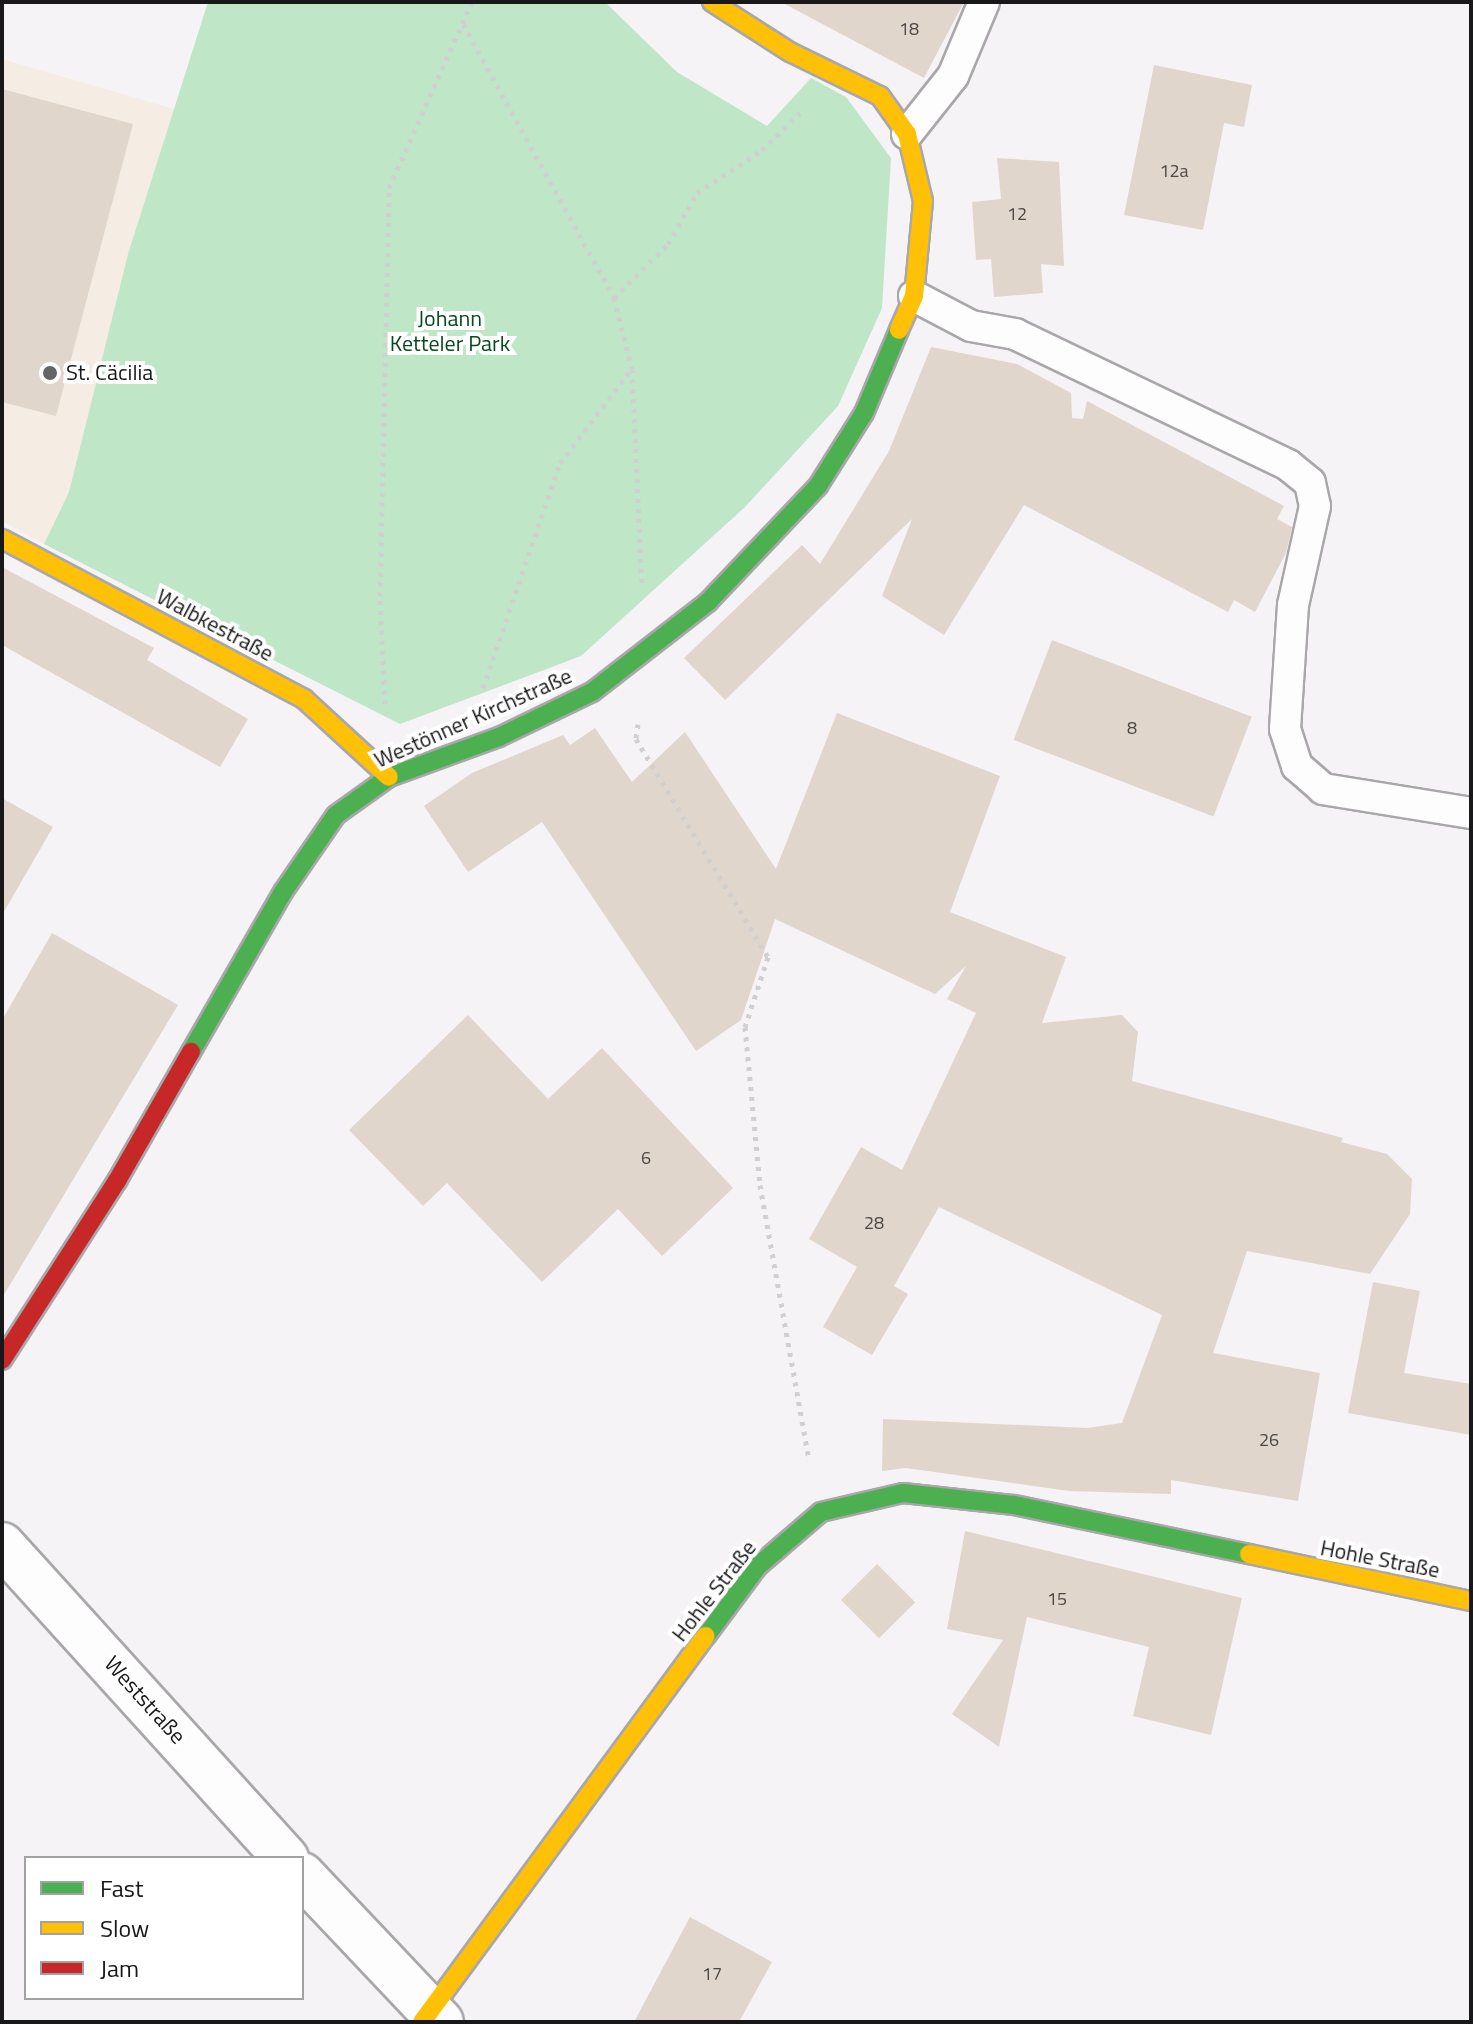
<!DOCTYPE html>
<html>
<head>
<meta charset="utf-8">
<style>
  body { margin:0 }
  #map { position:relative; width:1473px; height:2024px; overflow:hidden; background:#f5f3f6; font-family:"Titillium Web",sans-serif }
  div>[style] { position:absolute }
  .education>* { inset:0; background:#f5ede3 }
  .green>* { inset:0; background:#bee6c7 }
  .building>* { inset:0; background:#e1d6cc; transform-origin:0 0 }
  .path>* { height:5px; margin-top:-2.5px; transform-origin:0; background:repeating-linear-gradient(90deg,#d1d0d1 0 4px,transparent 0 10px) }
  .roads { filter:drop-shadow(2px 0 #a9a7a9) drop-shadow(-2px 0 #a9a7a9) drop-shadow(0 2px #a9a7a9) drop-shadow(0 -2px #a9a7a9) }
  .lane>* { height:30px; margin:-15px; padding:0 15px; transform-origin:15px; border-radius:15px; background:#fefdfe }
  .street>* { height:44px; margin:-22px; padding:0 22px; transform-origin:22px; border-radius:22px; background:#fefdfe }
  .fast>* { height:18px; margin:-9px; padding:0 9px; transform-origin:9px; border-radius:9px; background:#4caf50 }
  .slow>* { height:18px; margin:-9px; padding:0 9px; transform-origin:9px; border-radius:9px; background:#ffc107 }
  .jam>* { height:18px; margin:-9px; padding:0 9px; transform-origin:9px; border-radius:9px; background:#c62828 }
  .dots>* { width:22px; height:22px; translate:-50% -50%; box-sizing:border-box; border:4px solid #fff; border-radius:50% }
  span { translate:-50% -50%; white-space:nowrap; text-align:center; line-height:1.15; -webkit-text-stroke:8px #fff; paint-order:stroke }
  .number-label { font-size:18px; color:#4a4746 }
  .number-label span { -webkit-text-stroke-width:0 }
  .park-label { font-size:22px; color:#08491f }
  .poi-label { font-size:22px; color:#181719 }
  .left { translate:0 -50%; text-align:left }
  .street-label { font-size:22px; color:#181719 }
  .frame { position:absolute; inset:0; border:4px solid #181719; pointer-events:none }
  .legend { position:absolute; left:24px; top:1856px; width:280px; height:144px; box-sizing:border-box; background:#fff; border:2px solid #a3a2a3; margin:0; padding:10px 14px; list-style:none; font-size:24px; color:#181719 }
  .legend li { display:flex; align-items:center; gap:16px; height:40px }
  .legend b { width:40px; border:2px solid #a3a2a3 }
</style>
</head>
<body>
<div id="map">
  <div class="education">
    <i style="clip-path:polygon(2px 59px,174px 109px,128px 254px,69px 492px,44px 544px,2px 521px)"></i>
  </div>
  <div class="green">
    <i style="clip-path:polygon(208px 2px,605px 2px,677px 72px,767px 126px,811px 78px,846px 97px,891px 158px,882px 308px,838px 406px,745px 507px,581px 656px,400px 724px,44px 544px,69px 492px,128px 254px)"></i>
  </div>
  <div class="building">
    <i style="clip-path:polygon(781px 2px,964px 2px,924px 78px)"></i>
    <i style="clip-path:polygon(1154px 65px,1252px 85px,1244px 127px,1224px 123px,1203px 230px,1124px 215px)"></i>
    <i style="clip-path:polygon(2px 89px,133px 124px,56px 416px,2px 402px)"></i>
    <i style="clip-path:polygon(997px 158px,1059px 162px,1064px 266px,1041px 264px,1043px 293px,994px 297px,991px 259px,976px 260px,972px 202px,1001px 199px)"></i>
    <i style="clip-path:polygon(931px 347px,1017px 364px,1071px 393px,1072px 418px,1083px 419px,1087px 401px,1284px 506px,1277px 519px,1292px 527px,1286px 553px,1255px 612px,1234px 600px,1228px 612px,1024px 505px,944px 635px,882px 596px,912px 519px,725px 700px,684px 658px,802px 545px,820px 564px,889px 451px)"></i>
    <i style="clip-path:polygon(2px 567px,154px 648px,147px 660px,248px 719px,220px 767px,2px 645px)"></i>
    <i style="left:1052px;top:640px;width:214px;height:107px;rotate:21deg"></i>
    <i style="clip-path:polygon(837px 713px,1000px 776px,950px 912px,1066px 957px,1042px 1023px,1122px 1015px,1138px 1032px,1132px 1081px,1343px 1138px,1341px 1142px,1387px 1154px,1412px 1179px,1410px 1214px,1370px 1274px,1247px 1251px,1213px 1353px,1320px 1373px,1298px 1501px,1171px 1480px,1171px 1494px,1069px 1491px,906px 1468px,882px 1471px,883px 1419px,1087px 1428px,1122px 1423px,1162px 1315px,939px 1207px,894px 1286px,908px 1294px,872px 1355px,823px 1327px,857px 1267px,809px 1239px,861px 1147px,902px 1170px,976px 1013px,947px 999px,966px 966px,935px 994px,775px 919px,741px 1020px,696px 1051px,542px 822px,468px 872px,424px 806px,472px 773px,563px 735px,570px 745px,595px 728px,632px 782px,685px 732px,776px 869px)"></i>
    <i style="clip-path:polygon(2px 798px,53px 827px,2px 915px)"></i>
    <i style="clip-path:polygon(52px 933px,178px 1005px,2px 1298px,2px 1020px)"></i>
    <i style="clip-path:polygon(468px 1015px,548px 1099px,602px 1048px,733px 1188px,662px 1256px,618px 1209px,542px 1282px,447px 1183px,423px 1206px,349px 1130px)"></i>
    <i style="clip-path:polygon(1373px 1282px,1420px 1291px,1404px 1373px,1471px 1384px,1471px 1435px,1348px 1413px)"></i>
    <i style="clip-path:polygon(965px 1531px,1242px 1598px,1211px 1735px,1133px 1716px,1149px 1647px,1027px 1617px,999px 1747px,952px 1714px,1003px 1640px,947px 1629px)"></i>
    <i style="left:877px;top:1564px;width:54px;height:51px;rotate:45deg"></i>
    <i style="clip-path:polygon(690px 1917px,772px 1962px,739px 2022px,634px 2022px)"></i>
  </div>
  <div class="path">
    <i style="left:463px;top:24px;width:313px;rotate:61.1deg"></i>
    <i style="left:614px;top:298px;width:73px;rotate:75.8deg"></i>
    <i style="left:632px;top:369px;width:217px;rotate:87.4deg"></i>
    <i style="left:614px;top:298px;width:76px;rotate:-45deg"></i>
    <i style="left:668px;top:244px;width:59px;rotate:-60.4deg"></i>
    <i style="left:697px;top:193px;width:78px;rotate:-33.5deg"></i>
    <i style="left:762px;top:150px;width:53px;rotate:-44.2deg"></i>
    <i style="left:483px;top:688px;width:238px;rotate:-71.1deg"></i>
    <i style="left:560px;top:463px;width:116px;rotate:-52.7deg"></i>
    <i style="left:385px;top:704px;width:108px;rotate:-92.7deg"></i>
    <i style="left:380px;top:596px;width:408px;rotate:-88.7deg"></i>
    <i style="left:389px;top:188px;width:204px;rotate:-66deg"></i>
    <i style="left:638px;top:724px;width:15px;rotate:98deg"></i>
    <i style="left:636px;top:739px;width:255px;rotate:58.8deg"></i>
    <i style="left:768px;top:957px;width:74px;rotate:108.2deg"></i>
    <i style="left:745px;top:1027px;width:159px;rotate:84.6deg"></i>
    <i style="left:760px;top:1185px;width:280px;rotate:79.9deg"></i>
  </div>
  <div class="roads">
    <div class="lane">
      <i style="left:907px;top:134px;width:74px;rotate:-51.6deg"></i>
      <i style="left:953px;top:76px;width:80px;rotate:-67.3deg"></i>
      <i style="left:914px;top:296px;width:64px;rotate:27.8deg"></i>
      <i style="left:971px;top:326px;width:45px;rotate:10.3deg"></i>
      <i style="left:1015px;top:334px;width:303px;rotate:25.6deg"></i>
      <i style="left:1288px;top:465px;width:28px;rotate:39deg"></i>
      <i style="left:1310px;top:483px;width:24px;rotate:78deg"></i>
      <i style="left:1315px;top:506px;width:101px;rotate:102.5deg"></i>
      <i style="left:1293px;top:605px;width:124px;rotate:93.7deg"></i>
      <i style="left:1285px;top:729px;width:39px;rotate:72deg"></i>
      <i style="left:1297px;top:766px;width:35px;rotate:41deg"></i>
      <i style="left:1323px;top:789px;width:150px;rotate:9.2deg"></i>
    </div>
    <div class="street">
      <i style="left:2px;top:1545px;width:423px;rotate:47.8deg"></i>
      <i style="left:302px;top:1875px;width:202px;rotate:46.6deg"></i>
    </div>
    <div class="fast">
      <i style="left:191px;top:1052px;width:185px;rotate:-60.1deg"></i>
      <i style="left:283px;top:892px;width:93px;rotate:-55.5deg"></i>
      <i style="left:336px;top:815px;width:65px;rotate:-35.6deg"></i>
      <i style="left:389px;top:777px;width:117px;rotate:-20deg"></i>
      <i style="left:499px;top:737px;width:103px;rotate:-25.8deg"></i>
      <i style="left:592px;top:692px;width:147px;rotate:-37.8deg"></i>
      <i style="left:708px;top:602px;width:160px;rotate:-46.5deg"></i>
      <i style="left:818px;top:486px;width:86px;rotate:-57.8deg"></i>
      <i style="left:864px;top:413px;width:90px;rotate:-67.1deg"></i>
      <i style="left:706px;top:1636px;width:86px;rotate:-53.5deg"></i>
      <i style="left:757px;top:1567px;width:84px;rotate:-40.7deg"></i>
      <i style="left:821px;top:1512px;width:84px;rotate:-13deg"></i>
      <i style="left:903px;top:1493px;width:112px;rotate:6.2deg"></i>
      <i style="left:1014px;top:1505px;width:240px;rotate:11.8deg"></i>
    </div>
    <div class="slow">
      <i style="left:712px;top:2px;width:93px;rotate:32.7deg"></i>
      <i style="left:790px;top:52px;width:100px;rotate:26.1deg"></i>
      <i style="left:880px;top:96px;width:47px;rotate:54.6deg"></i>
      <i style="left:907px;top:134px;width:69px;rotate:76.6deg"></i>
      <i style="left:923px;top:201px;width:95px;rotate:95.4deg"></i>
      <i style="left:914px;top:296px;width:37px;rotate:114deg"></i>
      <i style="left:2px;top:539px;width:342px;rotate:27.9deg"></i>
      <i style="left:304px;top:699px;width:115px;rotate:42.5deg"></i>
      <i style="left:1249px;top:1554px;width:227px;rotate:12deg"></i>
      <i style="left:422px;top:2022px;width:479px;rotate:-53.7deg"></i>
    </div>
    <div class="jam">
      <i style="left:2px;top:1360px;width:213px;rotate:-57.3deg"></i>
      <i style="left:117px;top:1181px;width:149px;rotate:-60.2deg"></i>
    </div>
  </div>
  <div class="dots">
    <i style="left:50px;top:373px;background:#656466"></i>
  </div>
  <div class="number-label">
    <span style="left:909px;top:29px">18</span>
    <span style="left:1174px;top:171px">12a</span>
    <span style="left:1017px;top:214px">12</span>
    <span style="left:1132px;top:728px">8</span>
    <span style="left:646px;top:1158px">6</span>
    <span style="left:874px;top:1223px">28</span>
    <span style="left:1269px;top:1440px">26</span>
    <span style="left:1057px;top:1599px">15</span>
    <span style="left:712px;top:1974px">17</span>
  </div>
  <div class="park-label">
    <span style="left:450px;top:331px">Johann<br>Ketteler Park</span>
  </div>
  <div class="poi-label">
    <span class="left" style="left:66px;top:373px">St. Cäcilia</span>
  </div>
  <div class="street-label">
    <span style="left:215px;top:625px;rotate:28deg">Walbkestraße</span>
    <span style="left:473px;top:718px;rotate:-24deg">Westönner Kirchstraße</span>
    <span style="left:1380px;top:1559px;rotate:11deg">Hohle Straße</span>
    <span style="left:714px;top:1591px;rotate:-52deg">Hohle Straße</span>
    <span style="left:145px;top:1700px;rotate:48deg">Weststraße</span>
  </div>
  <div class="frame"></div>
  <ul class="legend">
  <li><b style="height:10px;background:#4caf50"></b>Fast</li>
  <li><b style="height:10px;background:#ffc107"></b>Slow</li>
  <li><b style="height:10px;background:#c62828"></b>Jam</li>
  </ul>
</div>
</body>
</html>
